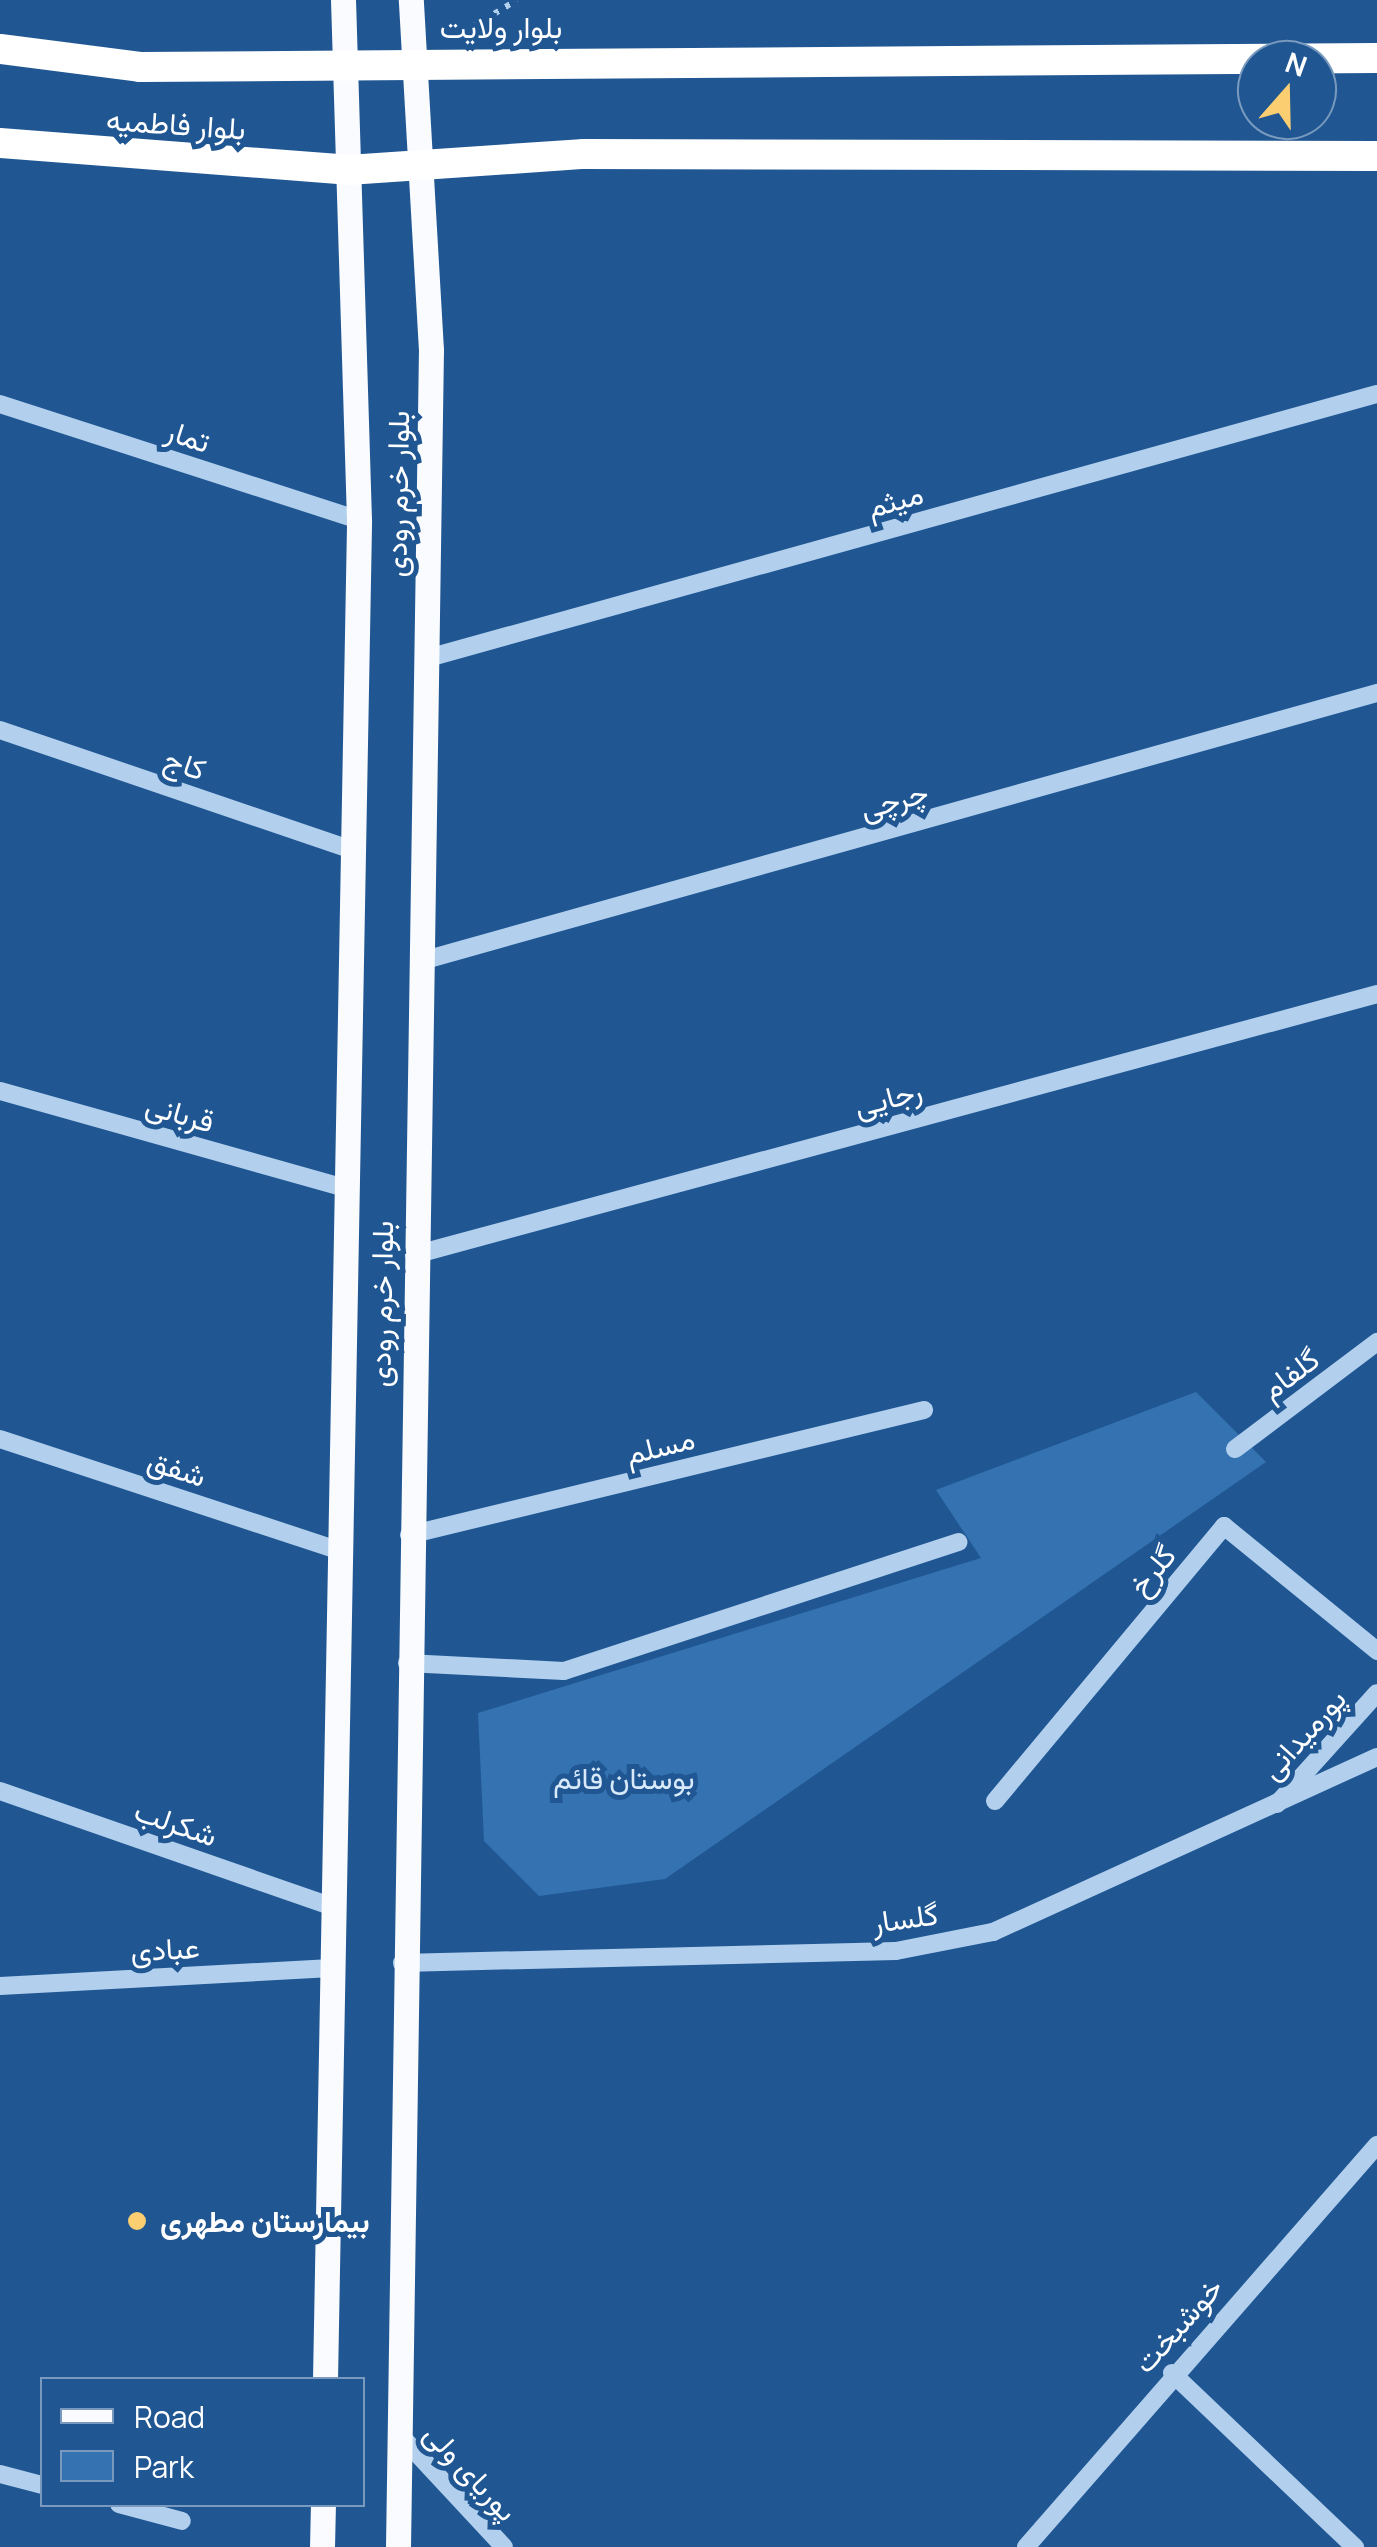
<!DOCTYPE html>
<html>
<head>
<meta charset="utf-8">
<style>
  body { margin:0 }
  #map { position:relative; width:1377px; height:2547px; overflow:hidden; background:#205793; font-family:Manrope,Vazirmatn,sans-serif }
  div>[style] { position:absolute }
  .green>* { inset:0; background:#3472b1 }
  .path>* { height:6px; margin-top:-3px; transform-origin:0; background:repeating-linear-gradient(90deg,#b2d0ee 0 5px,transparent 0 13px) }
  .minor>* { height:18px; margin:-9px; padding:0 9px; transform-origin:9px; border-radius:9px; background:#b2d0ee }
  .major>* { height:25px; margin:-12.5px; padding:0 12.5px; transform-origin:12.5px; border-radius:12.5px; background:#f9fbff }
  .highway>* { height:30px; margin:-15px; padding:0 15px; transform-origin:15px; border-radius:15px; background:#fff }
  .dots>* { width:28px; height:28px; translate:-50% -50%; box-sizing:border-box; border:5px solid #205793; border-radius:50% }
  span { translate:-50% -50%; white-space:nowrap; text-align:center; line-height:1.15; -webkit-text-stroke:10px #205793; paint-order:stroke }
  .street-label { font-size:30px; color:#fff }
  .park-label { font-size:30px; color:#d8e9fa }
  .poi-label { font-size:30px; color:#fff; font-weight:700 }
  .left { translate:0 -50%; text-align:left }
  .legend { position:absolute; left:40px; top:2377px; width:325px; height:130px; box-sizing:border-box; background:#205793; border:2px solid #799abe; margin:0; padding:12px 18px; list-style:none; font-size:30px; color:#fff }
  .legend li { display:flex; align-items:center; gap:20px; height:50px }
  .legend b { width:50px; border:2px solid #799abe }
  .north { position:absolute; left:1237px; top:40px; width:100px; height:100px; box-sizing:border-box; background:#205793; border:2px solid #799abe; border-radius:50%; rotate:20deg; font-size:28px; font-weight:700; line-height:40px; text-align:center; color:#fff }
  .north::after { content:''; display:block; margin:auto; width:35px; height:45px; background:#fbce72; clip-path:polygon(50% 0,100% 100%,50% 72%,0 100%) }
</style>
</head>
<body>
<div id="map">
  <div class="green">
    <i style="clip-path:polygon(1196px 1392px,1266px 1462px,665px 1879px,539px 1896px,484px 1841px,478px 1713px,981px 1558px,936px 1490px)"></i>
  </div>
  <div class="path">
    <i style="left:472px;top:27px;width:52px;rotate:-31deg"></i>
  </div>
  <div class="minor">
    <i style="left:0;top:404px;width:377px;rotate:17.9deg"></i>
    <i style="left:428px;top:658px;width:985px;rotate:-15.55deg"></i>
    <i style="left:0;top:730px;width:373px;rotate:18.8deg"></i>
    <i style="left:425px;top:960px;width:989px;rotate:-15.67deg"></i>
    <i style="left:0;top:1091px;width:359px;rotate:15.7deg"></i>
    <i style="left:414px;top:1255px;width:998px;rotate:-15.16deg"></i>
    <i style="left:0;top:1439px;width:356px;rotate:18.2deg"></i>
    <i style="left:1235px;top:1449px;width:178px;rotate:-37deg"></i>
    <i style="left:409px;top:1535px;width:530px;rotate:-13.64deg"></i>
    <i style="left:407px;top:1663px;width:157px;rotate:2.9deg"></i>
    <i style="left:564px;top:1671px;width:415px;rotate:-18.1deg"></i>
    <i style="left:0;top:1791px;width:353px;rotate:19.2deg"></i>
    <i style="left:995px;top:1801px;width:358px;rotate:-50.2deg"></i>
    <i style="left:1224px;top:1526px;width:198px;rotate:39.2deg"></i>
    <i style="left:1277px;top:1804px;width:149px;rotate:-48deg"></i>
    <i style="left:402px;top:1963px;width:494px;rotate:-1.4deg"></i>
    <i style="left:896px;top:1951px;width:99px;rotate:-11.1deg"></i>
    <i style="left:993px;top:1932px;width:422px;rotate:-24.5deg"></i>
    <i style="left:0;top:1986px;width:332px;rotate:-3.1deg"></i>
    <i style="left:1172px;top:2373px;width:253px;rotate:43.6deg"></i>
    <i style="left:399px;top:2434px;width:154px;rotate:47.1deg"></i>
    <i style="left:0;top:2474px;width:43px;rotate:14.7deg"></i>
    <i style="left:119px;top:2504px;width:65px;rotate:15.1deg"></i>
    <i style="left:1026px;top:2547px;width:534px;rotate:-48.87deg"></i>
  </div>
  <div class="major">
    <i style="left:325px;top:2380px;width:1860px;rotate:-88.95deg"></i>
    <i style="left:359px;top:520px;width:520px;rotate:-91.76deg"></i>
    <i style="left:322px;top:2547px;width:43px;rotate:-88.7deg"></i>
    <i style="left:398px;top:2547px;width:2197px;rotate:-89.14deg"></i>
    <i style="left:431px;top:350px;width:351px;rotate:-93.3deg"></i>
  </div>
  <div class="highway">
    <i style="left:0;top:49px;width:141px;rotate:7.3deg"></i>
    <i style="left:140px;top:67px;width:1237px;rotate:-0.42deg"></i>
    <i style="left:0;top:143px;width:349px;rotate:4.4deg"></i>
    <i style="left:348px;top:170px;width:237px;rotate:-3.9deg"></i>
    <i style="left:584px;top:154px;width:793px;rotate:0.14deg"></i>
  </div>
  <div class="dots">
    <i style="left:137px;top:2221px;background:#fbce72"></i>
  </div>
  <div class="street-label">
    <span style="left:501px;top:27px">بلوار ولایت</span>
    <span style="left:176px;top:124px;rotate:4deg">بلوار فاطمیه</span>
    <span style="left:188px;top:436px;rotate:18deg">تمار</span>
    <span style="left:397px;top:494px;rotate:-89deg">بلوار خرم رودی</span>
    <span style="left:895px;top:500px;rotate:-16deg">میثم</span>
    <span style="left:185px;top:764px;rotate:19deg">کاج</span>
    <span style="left:894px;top:800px;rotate:-16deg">چرچی</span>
    <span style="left:888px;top:1098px;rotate:-15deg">رجایی</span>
    <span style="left:180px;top:1113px;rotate:16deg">قربانی</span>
    <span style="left:381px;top:1304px;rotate:-89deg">بلوار خرم رودی</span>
    <span style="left:1290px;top:1374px;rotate:-37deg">گلفام</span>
    <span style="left:660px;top:1446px;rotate:-14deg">مسلم</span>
    <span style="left:177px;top:1468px;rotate:18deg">شفق</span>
    <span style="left:1152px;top:1570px;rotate:-50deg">گلرخ</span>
    <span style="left:1303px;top:1734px;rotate:-48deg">پورمیدانی</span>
    <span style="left:176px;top:1823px;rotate:19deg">شکرلب</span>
    <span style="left:905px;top:1918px;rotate:-8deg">گلسار</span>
    <span style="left:165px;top:1949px;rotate:-3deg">عبادی</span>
    <span style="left:1178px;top:2325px;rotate:-48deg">خوشبخت</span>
    <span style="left:471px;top:2472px;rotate:47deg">پوریای ولی</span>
  </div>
  <div class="park-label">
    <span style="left:624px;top:1778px">بوستان قائم</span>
  </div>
  <div class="poi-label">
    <span class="left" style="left:160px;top:2221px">بیمارستان مطهری</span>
  </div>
  <ul class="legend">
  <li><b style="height:12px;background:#f9fbff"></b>Road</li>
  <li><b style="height:28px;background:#3472b1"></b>Park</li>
  </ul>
  <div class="north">N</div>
</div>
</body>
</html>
